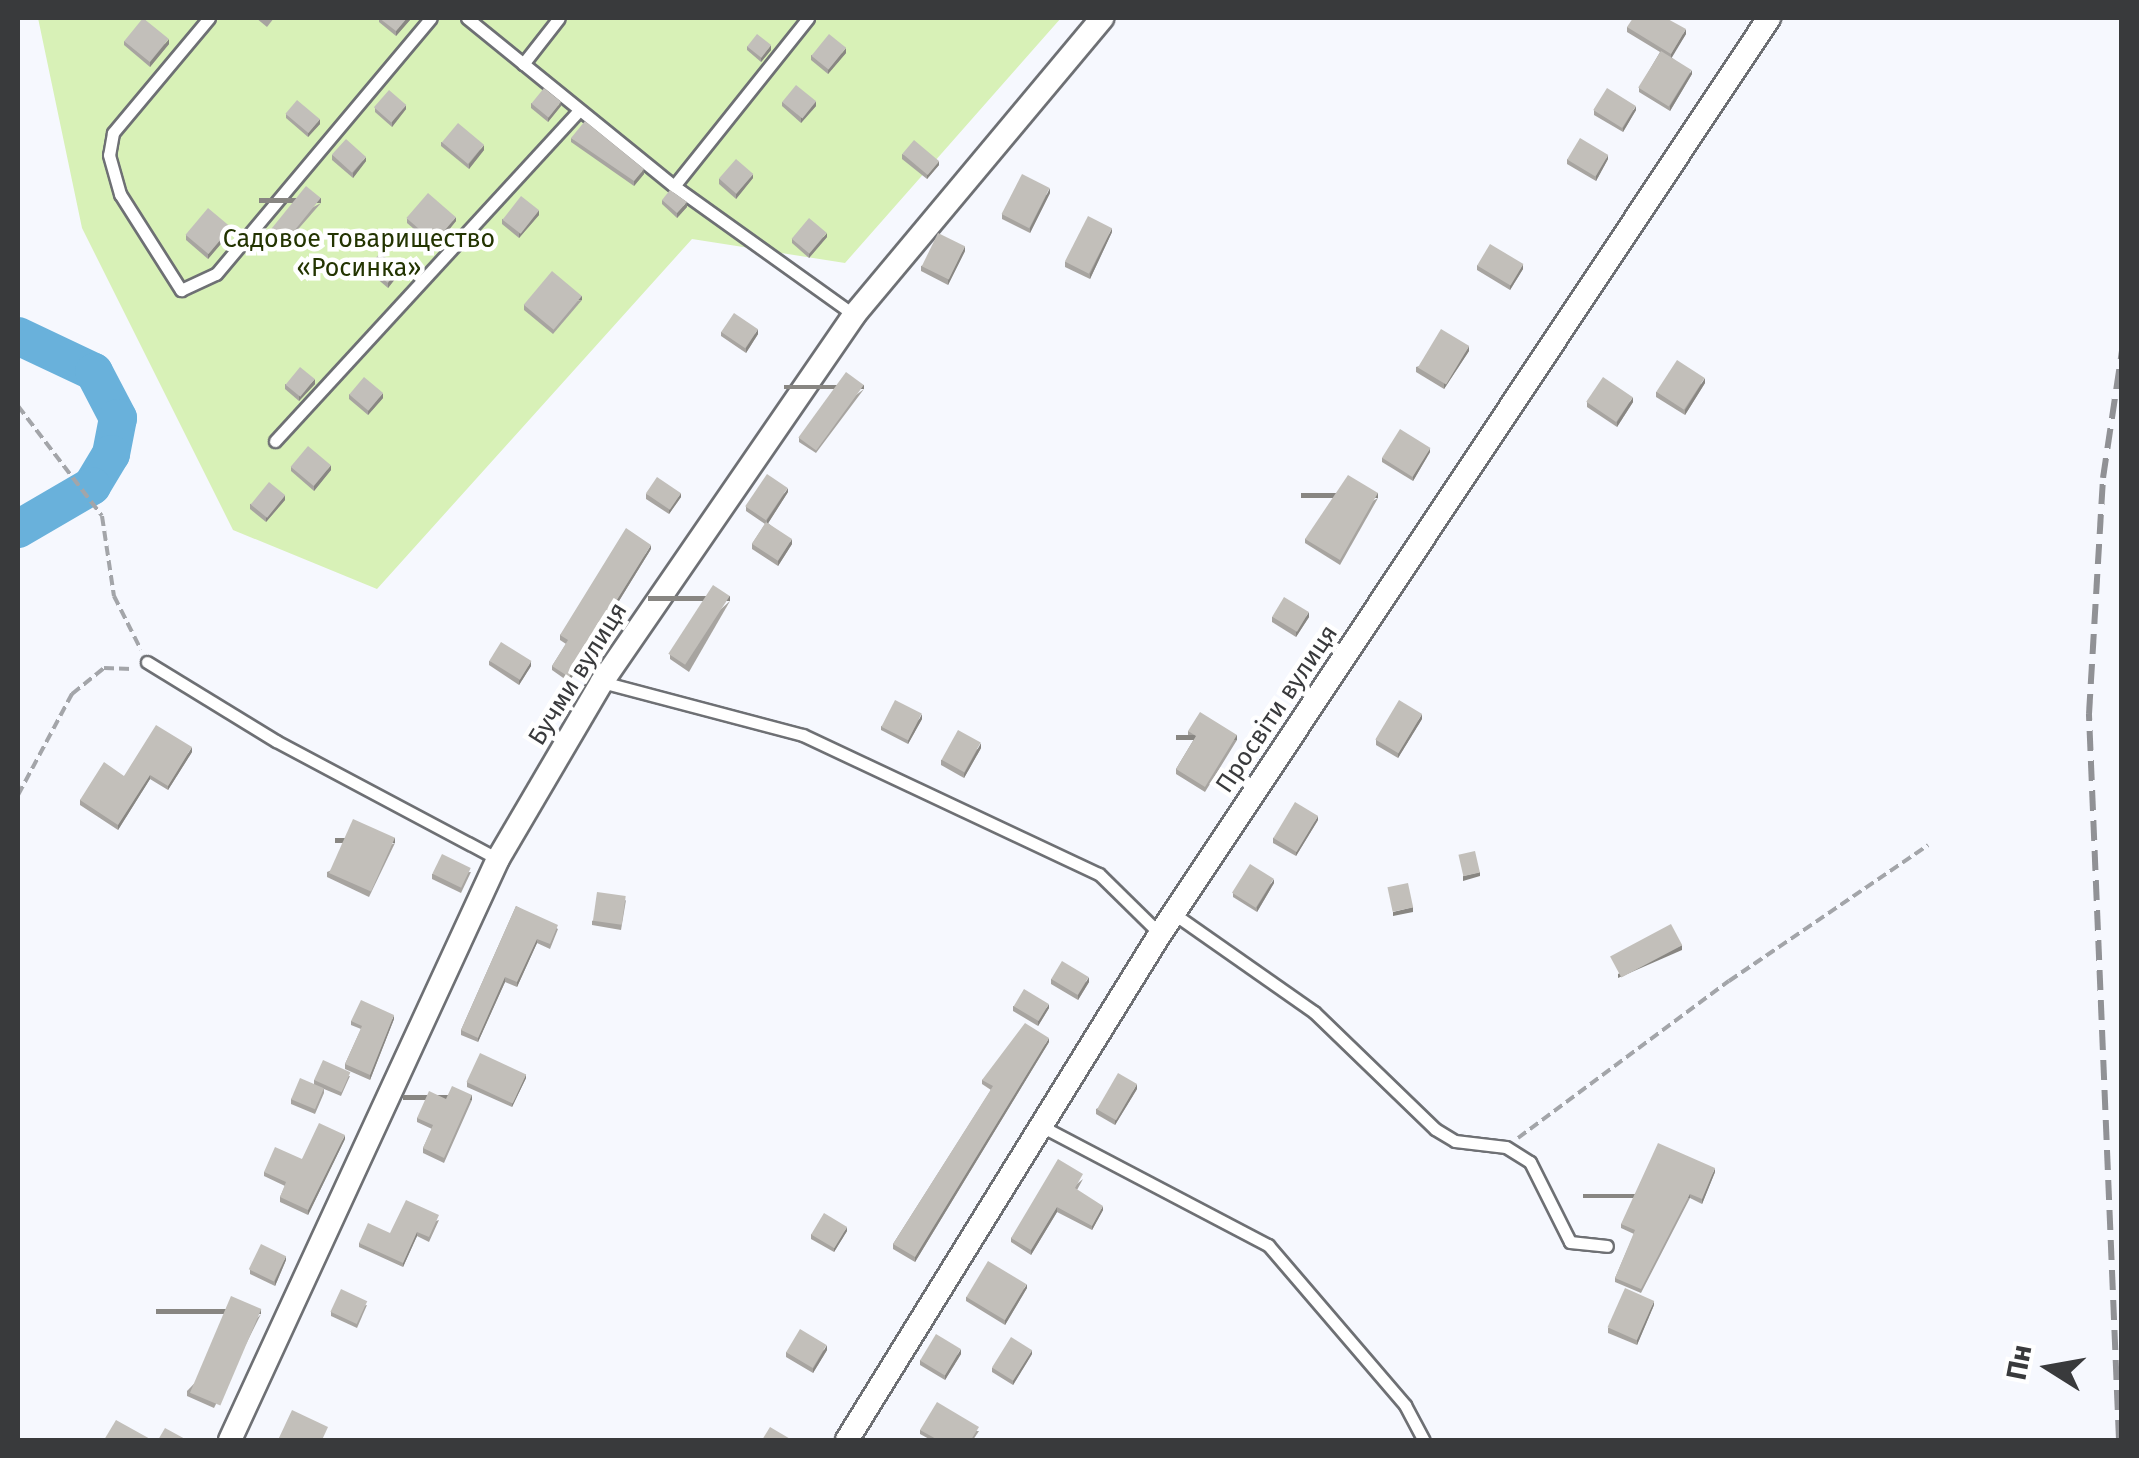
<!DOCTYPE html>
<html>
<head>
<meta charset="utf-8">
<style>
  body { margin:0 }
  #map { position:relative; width:2139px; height:1458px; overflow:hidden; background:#f6f8fe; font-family:"Fira Sans",sans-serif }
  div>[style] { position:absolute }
  .green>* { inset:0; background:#d8f1b7 }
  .river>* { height:38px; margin:-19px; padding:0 19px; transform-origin:19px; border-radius:19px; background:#69b1db }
  .path>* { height:4px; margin-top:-2px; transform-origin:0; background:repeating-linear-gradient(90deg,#a3a5a9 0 10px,transparent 0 15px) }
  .roads { filter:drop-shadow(2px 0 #6e7074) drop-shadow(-2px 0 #6e7074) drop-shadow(0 2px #6e7074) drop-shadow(0 -2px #6e7074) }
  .lane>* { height:11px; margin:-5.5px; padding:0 5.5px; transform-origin:5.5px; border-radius:5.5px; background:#fff }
  .street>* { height:22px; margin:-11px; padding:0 11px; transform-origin:11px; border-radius:11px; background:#fff }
  .rail>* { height:6px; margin-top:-3px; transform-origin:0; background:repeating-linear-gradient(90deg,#909195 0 20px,transparent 0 30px) }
  .wall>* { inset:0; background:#a7a4a0 }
  .shaded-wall>* { inset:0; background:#888682; transform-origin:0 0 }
  .building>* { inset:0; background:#c2bfba; transform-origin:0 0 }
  span { translate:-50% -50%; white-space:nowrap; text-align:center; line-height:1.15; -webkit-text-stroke:9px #fff; paint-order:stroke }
  .park-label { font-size:25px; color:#233401 }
  .street-label { font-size:25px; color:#393a3c }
  .frame { position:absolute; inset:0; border:20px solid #393a3c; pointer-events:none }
  .north { position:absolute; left:1999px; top:1318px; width:100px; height:100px; -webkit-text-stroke:8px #fff; paint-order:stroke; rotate:281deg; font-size:28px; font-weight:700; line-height:40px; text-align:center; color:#393a3c }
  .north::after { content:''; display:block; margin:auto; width:35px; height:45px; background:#393a3c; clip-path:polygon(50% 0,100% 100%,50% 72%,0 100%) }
</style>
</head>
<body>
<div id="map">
  <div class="green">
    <i style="clip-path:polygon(38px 18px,1061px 18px,845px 263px,692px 239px,377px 589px,233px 530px,82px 228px)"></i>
  </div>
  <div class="river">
    <i style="left:18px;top:336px;width:84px;rotate:25.3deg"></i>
    <i style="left:94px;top:372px;width:52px;rotate:62.4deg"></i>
    <i style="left:118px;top:418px;width:37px;rotate:101deg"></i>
    <i style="left:111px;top:454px;width:37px;rotate:121deg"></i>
    <i style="left:92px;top:486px;width:86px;rotate:149.8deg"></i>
  </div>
  <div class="path">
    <i style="left:18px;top:406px;width:138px;rotate:52.6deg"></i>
    <i style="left:102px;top:516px;width:81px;rotate:81.5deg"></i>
    <i style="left:114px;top:596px;width:60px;rotate:63.4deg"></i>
    <i style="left:18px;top:795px;width:115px;rotate:-61.9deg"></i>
    <i style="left:72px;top:694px;width:41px;rotate:-39.1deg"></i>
    <i style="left:104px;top:668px;width:28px;rotate:2deg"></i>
    <i style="left:1518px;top:1138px;width:263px;rotate:-36.7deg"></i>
    <i style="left:1729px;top:981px;width:241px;rotate:-34.3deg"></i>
  </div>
  <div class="roads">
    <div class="lane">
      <i style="left:209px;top:18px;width:150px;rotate:129.9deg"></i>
      <i style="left:113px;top:133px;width:22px;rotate:100deg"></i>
      <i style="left:109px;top:155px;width:41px;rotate:74.2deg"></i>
      <i style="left:120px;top:194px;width:114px;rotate:57.6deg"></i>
      <i style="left:181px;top:290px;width:38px;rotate:-25deg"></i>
      <i style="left:216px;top:274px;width:334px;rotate:-50deg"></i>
      <i style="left:467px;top:18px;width:267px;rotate:39.1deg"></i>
      <i style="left:674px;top:186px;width:221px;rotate:35.6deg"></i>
      <i style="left:523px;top:64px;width:58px;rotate:-52deg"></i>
      <i style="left:674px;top:186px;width:215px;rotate:-51.4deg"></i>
      <i style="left:275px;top:441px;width:449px;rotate:-47.4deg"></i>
      <i style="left:147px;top:662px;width:151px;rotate:31.5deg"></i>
      <i style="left:276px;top:741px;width:251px;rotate:28deg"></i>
      <i style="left:602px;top:682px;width:208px;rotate:14.8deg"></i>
      <i style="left:803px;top:735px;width:327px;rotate:25.2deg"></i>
      <i style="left:1099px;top:874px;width:86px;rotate:44.5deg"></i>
      <i style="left:1174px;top:914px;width:171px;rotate:35deg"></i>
      <i style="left:1314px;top:1012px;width:168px;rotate:44deg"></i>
      <i style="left:1435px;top:1129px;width:23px;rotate:31deg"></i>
      <i style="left:1455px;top:1141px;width:51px;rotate:6.7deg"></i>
      <i style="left:1506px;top:1147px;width:28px;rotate:32deg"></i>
      <i style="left:1530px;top:1162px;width:89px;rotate:63.4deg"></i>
      <i style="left:1570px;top:1242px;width:37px;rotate:6deg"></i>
      <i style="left:1039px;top:1125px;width:259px;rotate:27.7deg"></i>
      <i style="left:1268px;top:1245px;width:211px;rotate:49.4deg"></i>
      <i style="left:1405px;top:1405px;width:40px;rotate:62deg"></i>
    </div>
    <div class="street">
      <i style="left:230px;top:1440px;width:640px;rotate:-65.24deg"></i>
      <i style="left:498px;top:859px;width:205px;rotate:-59.6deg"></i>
      <i style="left:602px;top:682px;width:445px;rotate:-55.5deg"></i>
      <i style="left:854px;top:315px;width:387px;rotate:-50.1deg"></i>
      <i style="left:847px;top:1440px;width:595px;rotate:-58.26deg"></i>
      <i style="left:1160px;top:934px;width:1100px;rotate:-56.38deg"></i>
    </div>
  </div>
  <div class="rail">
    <i style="left:2119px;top:1440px;width:727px;rotate:-92.37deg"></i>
    <i style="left:2089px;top:714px;width:236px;rotate:-86.6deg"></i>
    <i style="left:2103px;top:478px;width:128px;rotate:-81.5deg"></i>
  </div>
  <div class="wall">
    <i style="clip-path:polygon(256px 18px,274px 18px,267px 27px)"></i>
    <i style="clip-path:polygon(379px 18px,410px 18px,410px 20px,396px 36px,379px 22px)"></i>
    <i style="clip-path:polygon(1627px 27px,1686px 34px,1671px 57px,1692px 74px,1670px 111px,1639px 92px,1639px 88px,1660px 52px,1627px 32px)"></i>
    <i style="clip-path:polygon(124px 41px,169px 44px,150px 67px,124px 45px)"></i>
    <i style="clip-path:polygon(747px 46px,771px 50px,761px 62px,747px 50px)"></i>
    <i style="clip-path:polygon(846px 53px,828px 74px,811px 60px,811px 55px)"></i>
    <i style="clip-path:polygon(782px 102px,816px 106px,801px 123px,782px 106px)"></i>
    <i style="clip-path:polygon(531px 103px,561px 106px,548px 122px,531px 108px)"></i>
    <i style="clip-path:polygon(375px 108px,406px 109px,392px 127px,375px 112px)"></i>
    <i style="clip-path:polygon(1594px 110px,1636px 110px,1623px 132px,1594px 115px)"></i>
    <i style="clip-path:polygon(286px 114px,320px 124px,308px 137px,286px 118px)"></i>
    <i style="clip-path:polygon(571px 138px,644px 174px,634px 186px,571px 142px)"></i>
    <i style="clip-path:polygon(441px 142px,484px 150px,469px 169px,441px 146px)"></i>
    <i style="clip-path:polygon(902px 154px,939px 165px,927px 179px,902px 159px)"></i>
    <i style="clip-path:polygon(332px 155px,366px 161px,353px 178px,332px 160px)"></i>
    <i style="clip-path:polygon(1567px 159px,1608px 159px,1596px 181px,1567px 164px)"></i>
    <i style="clip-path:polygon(753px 178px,736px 199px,719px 184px,719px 179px)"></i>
    <i style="clip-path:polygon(1050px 193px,1030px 233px,1002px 219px,1002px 214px)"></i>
    <i style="clip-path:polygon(662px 200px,687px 207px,677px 218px,662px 204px)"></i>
    <i style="clip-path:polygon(321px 203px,280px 250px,265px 237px,265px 233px)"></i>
    <i style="clip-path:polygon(539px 215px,519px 238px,502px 224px,502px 219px)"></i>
    <i style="clip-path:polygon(407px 219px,456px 221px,435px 247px,407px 223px)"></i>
    <i style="clip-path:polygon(231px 232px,208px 259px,186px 240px,186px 235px)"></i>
    <i style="clip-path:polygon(1112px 232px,1090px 279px,1065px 267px,1065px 262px)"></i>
    <i style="clip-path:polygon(827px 237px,809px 258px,792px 243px,792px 239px)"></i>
    <i style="clip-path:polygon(965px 251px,948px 285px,921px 271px,921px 266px)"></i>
    <i style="clip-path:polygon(1477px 265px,1523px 269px,1510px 290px,1477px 270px)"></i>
    <i style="clip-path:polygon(368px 267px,399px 274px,388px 288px,368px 271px)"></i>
    <i style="clip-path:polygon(582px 300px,553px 334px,524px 310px,524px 305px)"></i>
    <i style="clip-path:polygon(721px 332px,758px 334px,746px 353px,721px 336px)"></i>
    <i style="clip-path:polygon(1469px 351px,1444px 389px,1416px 372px,1416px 367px)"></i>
    <i style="clip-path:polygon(1705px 383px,1685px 415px,1656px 397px,1656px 392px)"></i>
    <i style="clip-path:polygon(285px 384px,315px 384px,299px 401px,285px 389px)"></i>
    <i style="clip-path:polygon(864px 389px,816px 453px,799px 442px,799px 438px)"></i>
    <i style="clip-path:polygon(349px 394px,383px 398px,368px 415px,349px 399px)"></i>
    <i style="clip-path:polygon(1587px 402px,1633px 402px,1617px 427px,1587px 407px)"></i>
    <i style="clip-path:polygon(1430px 452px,1413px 481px,1382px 462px,1382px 458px)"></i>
    <i style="clip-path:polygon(291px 467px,331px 470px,314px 491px,291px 471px)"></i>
    <i style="clip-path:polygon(788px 492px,768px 523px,792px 544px,778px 566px,752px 549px,752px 544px,765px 524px,746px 511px,746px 507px)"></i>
    <i style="clip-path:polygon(646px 494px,681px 497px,669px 514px,646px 499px)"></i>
    <i style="clip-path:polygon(1378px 498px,1340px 565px,1305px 543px,1305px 539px)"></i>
    <i style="clip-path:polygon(285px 500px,266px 522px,250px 509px,250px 504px)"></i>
    <i style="clip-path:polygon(651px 549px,569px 682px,552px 670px,552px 666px,566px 644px,560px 640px,560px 635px)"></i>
    <i style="clip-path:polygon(730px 601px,689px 672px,670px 659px,670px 655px)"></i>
    <i style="clip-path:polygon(1272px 617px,1309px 617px,1296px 637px,1272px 622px)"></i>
    <i style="clip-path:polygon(489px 661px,531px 666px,519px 685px,489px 665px)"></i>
    <i style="clip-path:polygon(922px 719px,908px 744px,881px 730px,881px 726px)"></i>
    <i style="clip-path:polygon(1422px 719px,1398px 758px,1376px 745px,1376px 740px)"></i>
    <i style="clip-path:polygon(1188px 731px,1237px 740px,1205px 792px,1176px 774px,1176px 769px,1194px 739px,1188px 736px)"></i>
    <i style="clip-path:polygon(981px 748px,964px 778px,941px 765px,941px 760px)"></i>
    <i style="clip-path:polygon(192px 752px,168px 790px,150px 779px,118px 830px,80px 805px,80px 800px,124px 776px)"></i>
    <i style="clip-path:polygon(1318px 820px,1296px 856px,1273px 843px,1273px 838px)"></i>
    <i style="clip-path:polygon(395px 843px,369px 897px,327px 877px,327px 872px)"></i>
    <i style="clip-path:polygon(471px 872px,461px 893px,432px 879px,432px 874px)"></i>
    <i style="clip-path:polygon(1274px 883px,1257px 912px,1233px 897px,1233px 893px)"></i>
    <i style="clip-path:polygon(626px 900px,621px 930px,592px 925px,592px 921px)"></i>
    <i style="clip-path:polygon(516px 906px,558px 929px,550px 949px,537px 943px,517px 987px,505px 982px,478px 1042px,461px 1035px,461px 1030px)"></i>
    <i style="clip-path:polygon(1051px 979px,1089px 982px,1078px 1000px,1051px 984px)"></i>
    <i style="clip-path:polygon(1013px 1006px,1049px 1008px,1038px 1026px,1013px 1011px)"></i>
    <i style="clip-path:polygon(394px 1019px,370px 1080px,345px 1069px,345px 1064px,361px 1029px,351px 1025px,351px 1021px)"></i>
    <i style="clip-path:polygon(1049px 1042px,915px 1262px,893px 1249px,893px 1244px,991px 1090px,982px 1084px,982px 1080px)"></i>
    <i style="clip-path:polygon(350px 1076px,341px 1096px,324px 1089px,324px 1093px,315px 1114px,291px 1104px,291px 1099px,314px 1084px,314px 1080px)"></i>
    <i style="clip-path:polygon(526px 1078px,512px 1107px,467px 1087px,467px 1082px)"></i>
    <i style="clip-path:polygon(1137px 1089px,1115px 1125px,1096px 1114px,1096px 1109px)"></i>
    <i style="clip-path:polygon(446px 1099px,472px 1100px,444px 1163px,423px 1153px,423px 1148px,432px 1129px,417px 1122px,417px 1118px)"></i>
    <i style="clip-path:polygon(345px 1139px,308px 1215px,280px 1202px,280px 1197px,285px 1186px,264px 1176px,264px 1172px,302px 1159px)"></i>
    <i style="clip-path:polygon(1715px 1172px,1702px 1204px,1690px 1198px,1641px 1293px,1615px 1282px,1615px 1278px,1634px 1234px,1621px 1228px,1621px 1224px)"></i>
    <i style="clip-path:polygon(1083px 1179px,1077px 1190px,1103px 1210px,1092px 1230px,1057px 1212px,1031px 1255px,1011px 1242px,1011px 1238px)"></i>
    <i style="clip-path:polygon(439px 1220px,429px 1242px,417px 1236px,403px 1267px,359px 1247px,359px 1243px)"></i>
    <i style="clip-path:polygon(847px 1231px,834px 1252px,811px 1239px,811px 1234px)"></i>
    <i style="clip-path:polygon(286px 1260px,275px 1286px,250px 1274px,250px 1270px)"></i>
    <i style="clip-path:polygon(1027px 1288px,1005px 1325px,966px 1301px,966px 1297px)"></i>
    <i style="clip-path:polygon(367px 1305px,357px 1328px,331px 1316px,331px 1312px)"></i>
    <i style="clip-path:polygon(1654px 1305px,1637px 1345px,1608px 1333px,1608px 1328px)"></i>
    <i style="clip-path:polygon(261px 1314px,214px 1408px,187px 1396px,187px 1391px)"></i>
    <i style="clip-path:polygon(827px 1350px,813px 1373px,786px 1357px,786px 1352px)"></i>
    <i style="clip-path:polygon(961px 1354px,945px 1380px,920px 1365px,920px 1360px)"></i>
    <i style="clip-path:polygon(1032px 1354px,1013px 1385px,992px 1372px,992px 1368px)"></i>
    <i style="clip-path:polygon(920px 1430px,979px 1431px,973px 1440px,931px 1440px,920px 1434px)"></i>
  </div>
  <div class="shaded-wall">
    <i style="clip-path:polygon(407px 18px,410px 18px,410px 20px,396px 36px,396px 31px)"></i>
    <i style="clip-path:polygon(1686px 29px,1686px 34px,1671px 59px,1671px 54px)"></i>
    <i style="clip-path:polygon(169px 39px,169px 44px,150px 67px,150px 62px)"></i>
    <i style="clip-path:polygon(771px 45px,771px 50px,761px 62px,761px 58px)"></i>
    <i style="clip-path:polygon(846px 48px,846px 53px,828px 74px,828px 70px)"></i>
    <i style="clip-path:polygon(1692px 70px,1692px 74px,1670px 111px,1670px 106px)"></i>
    <i style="clip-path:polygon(816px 101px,816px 106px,801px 123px,801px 118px)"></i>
    <i style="clip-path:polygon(561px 102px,561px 106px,548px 122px,548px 118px)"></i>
    <i style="clip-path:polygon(406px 105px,406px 109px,392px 127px,392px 122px)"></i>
    <i style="clip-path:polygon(1636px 106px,1636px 110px,1623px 132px,1623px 128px)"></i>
    <i style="clip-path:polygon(320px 119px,320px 124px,308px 137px,308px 133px)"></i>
    <i style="clip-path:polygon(484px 145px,484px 150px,469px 169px,469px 164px)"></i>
    <i style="clip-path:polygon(1608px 155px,1608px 159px,1596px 181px,1596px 176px)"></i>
    <i style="clip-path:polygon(366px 157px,366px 161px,353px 178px,353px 173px)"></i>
    <i style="clip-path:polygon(939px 161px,939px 165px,927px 179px,927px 175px)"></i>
    <i style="clip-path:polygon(644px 169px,644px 174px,634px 186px,634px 181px)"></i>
    <i style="clip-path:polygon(753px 174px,753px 178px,736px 199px,736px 194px)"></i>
    <i style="clip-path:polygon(1050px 188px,1050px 193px,1030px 233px,1030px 228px)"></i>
    <i style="left:321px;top:198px;width:5px;height:62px;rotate:90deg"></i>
    <i style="clip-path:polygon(687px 202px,687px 207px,677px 218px,677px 213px)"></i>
    <i style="clip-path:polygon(539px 210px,539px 215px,519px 238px,519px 234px)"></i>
    <i style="clip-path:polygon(456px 217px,456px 221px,435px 247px,435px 242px)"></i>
    <i style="clip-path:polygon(231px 227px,231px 232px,208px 259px,208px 254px)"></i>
    <i style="clip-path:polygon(1112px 228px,1112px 232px,1090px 279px,1090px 274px)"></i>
    <i style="clip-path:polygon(827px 233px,827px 237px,809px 258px,809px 254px)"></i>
    <i style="clip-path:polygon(965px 246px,965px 251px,948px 285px,948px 280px)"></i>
    <i style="clip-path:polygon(1523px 264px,1523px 269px,1510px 290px,1510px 285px)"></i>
    <i style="clip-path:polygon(399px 269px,399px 274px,388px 288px,388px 283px)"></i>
    <i style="left:582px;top:296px;width:4px;height:45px;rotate:90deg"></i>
    <i style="clip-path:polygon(758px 329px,758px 334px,746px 353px,746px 348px)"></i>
    <i style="clip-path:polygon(1469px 346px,1469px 351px,1444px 389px,1444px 384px)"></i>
    <i style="clip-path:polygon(1705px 378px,1705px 383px,1685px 415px,1685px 410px)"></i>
    <i style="clip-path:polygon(315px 379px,315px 384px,299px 401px,299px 396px)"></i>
    <i style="left:864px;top:385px;width:4px;height:80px;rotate:90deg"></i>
    <i style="clip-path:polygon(383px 393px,383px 398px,368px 415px,368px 410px)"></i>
    <i style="clip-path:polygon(1633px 397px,1633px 402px,1617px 427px,1617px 422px)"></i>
    <i style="clip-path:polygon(1430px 448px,1430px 452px,1413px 481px,1413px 476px)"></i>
    <i style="clip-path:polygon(331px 465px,331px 470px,314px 491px,314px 486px)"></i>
    <i style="clip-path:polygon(788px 488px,788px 492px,767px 525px,767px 520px)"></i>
    <i style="clip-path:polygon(681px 493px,681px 497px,669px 514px,669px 510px)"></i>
    <i style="left:1378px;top:493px;width:5px;height:77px;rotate:90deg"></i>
    <i style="clip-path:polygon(285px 495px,285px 500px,266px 522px,266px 518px)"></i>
    <i style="clip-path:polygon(792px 539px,792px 544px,778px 566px,778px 561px)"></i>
    <i style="clip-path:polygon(651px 545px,651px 549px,569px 682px,569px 677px)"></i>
    <i style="left:730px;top:596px;width:5px;height:82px;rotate:90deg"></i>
    <i style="clip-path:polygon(1309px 612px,1309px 617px,1296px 637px,1296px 632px)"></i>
    <i style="clip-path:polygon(531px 661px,531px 666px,519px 685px,519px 681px)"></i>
    <i style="clip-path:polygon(922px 714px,922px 719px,908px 744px,908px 740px)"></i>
    <i style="clip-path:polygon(1422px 714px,1422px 719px,1398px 758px,1398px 754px)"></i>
    <i style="left:1237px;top:735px;width:5px;height:61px;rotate:90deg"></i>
    <i style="clip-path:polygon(981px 743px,981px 748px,964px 778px,964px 774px)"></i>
    <i style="clip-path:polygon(192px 747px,192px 752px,168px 790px,168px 786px)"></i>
    <i style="clip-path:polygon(150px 775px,150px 779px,118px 830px,118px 825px)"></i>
    <i style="clip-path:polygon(1318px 816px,1318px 820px,1296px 856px,1296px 852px)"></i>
    <i style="left:395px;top:838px;width:5px;height:60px;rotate:90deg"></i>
    <i style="clip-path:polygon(1480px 872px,1480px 876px,1463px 881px,1463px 876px)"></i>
    <i style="clip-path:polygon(1274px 879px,1274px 883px,1257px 912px,1257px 907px)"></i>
    <i style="clip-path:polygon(1413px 907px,1413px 912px,1393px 916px,1393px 912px)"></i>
    <i style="clip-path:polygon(537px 939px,537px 943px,517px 987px,517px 982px)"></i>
    <i style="clip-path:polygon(1682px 945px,1682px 950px,1618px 978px,1618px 974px)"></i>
    <i style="clip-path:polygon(505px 977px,505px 982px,478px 1042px,478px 1038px)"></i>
    <i style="clip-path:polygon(1089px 977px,1089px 982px,1078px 1000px,1078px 995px)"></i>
    <i style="clip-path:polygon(1049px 1004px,1049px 1008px,1038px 1026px,1038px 1021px)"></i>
    <i style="clip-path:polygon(394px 1015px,394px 1019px,370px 1080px,370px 1075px)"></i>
    <i style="clip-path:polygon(1049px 1038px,1049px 1042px,915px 1262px,915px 1257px)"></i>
    <i style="clip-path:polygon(526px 1074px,526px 1078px,512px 1107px,512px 1103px)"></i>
    <i style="clip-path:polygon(1137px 1084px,1137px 1089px,1115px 1125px,1115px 1121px)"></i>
    <i style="left:472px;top:1095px;width:5px;height:69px;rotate:90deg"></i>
    <i style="clip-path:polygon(345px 1135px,345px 1139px,308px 1215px,308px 1210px)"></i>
    <i style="clip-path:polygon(1715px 1168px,1715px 1172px,1702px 1204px,1702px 1199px)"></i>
    <i style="left:1690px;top:1194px;width:4px;height:107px;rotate:90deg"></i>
    <i style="clip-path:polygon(1103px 1206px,1103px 1210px,1092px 1230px,1092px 1226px)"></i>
    <i style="clip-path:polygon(1057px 1207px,1057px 1212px,1031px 1255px,1031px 1250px)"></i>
    <i style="clip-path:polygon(847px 1227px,847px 1231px,834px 1252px,834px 1248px)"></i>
    <i style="clip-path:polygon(417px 1232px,417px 1236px,403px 1267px,403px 1263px)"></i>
    <i style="clip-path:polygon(286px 1256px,286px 1260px,275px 1286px,275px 1281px)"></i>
    <i style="clip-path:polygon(1027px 1284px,1027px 1288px,1005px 1325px,1005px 1320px)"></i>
    <i style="clip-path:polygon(1654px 1301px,1654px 1305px,1637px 1345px,1637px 1340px)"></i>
    <i style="left:261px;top:1309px;width:5px;height:105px;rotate:90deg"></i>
    <i style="clip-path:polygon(827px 1345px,827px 1350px,813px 1373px,813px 1369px)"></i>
    <i style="clip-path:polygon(961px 1349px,961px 1354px,945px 1380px,945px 1375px)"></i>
    <i style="clip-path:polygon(1032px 1350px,1032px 1354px,1013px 1385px,1013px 1380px)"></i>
  </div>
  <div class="building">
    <i style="left:143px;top:18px;width:33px;height:30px;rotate:39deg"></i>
    <i style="clip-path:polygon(379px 18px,407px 18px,396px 31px)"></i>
    <i style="clip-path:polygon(1633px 18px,1666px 18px,1686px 29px,1671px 54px,1627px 27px)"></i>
    <i style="left:757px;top:34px;width:18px;height:16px;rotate:38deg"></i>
    <i style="left:829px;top:34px;width:22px;height:28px;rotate:39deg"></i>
    <i style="left:1661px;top:51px;width:36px;height:43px;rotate:32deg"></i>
    <i style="left:796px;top:85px;width:26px;height:22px;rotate:39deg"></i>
    <i style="left:544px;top:88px;width:22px;height:20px;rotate:39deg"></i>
    <i style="left:1607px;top:88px;width:34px;height:26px;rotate:32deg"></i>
    <i style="left:389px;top:90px;width:23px;height:23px;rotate:41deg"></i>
    <i style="left:297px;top:100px;width:30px;height:18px;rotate:40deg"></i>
    <i style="clip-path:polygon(585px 121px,644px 169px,634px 181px,571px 138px)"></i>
    <i style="left:458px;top:123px;width:34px;height:25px;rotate:40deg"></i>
    <i style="left:1580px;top:138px;width:33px;height:25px;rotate:31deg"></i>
    <i style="left:346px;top:139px;width:27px;height:21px;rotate:42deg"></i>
    <i style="left:914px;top:140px;width:33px;height:18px;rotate:40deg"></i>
    <i style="left:736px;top:159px;width:23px;height:26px;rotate:41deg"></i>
    <i style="left:1022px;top:174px;width:31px;height:45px;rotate:27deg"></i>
    <i style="left:306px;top:186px;width:19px;height:62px;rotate:39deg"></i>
    <i style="clip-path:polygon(670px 190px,687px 202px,677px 213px,662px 200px)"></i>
    <i style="left:428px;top:193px;width:37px;height:33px;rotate:41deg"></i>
    <i style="left:521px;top:196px;width:23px;height:30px;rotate:38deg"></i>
    <i style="left:208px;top:208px;width:30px;height:35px;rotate:40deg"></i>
    <i style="left:1088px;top:216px;width:27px;height:51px;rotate:27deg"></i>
    <i style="left:809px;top:218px;width:23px;height:27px;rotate:40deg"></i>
    <i style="left:938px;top:233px;width:30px;height:37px;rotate:26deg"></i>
    <i style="left:1490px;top:244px;width:39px;height:25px;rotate:31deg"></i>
    <i style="left:380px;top:253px;width:25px;height:18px;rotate:40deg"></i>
    <i style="left:552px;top:271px;width:39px;height:44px;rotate:40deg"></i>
    <i style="left:734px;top:313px;width:29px;height:23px;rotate:34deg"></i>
    <i style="left:1441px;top:329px;width:33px;height:45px;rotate:31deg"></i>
    <i style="left:1677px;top:360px;width:33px;height:38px;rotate:33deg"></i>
    <i style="left:300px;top:367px;width:19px;height:23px;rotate:39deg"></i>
    <i style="left:846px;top:372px;width:22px;height:81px;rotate:36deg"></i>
    <i style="left:364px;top:377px;width:25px;height:23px;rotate:40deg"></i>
    <i style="left:1603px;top:377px;width:36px;height:30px;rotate:34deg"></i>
    <i style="left:1400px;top:429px;width:36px;height:34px;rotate:32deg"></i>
    <i style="left:308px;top:446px;width:30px;height:27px;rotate:40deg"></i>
    <i style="left:767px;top:474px;width:25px;height:39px;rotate:34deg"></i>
    <i style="clip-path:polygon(1348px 475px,1378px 493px,1340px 560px,1305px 539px)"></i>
    <i style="left:657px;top:477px;width:29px;height:20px;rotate:34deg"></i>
    <i style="left:269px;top:482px;width:21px;height:29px;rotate:39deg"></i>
    <i style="left:766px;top:522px;width:31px;height:26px;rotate:33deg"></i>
    <i style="clip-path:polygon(626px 528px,651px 545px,569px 677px,552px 666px,568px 640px,560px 635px)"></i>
    <i style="left:713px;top:585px;width:20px;height:82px;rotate:33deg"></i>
    <i style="left:1284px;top:597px;width:29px;height:23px;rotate:31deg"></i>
    <i style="left:501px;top:642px;width:36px;height:22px;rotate:32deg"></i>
    <i style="left:895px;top:700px;width:30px;height:30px;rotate:27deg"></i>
    <i style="left:1399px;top:700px;width:27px;height:46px;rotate:31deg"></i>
    <i style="clip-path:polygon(1200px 712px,1237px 735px,1205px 787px,1176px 769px,1196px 736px,1188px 731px)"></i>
    <i style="clip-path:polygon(156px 725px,192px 747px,168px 786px,150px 775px,118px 825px,80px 800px,104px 762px,124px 776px)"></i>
    <i style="left:958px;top:730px;width:26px;height:34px;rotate:29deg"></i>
    <i style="left:1295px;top:802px;width:27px;height:42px;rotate:31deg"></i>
    <i style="left:353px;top:819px;width:46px;height:59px;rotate:24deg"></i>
    <i style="left:1475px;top:851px;width:22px;height:17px;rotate:77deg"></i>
    <i style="left:442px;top:854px;width:32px;height:22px;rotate:26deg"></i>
    <i style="left:1250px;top:864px;width:28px;height:34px;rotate:32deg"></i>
    <i style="left:1408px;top:883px;width:25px;height:21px;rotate:78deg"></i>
    <i style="left:597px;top:892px;width:29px;height:29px;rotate:8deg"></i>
    <i style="clip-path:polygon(516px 906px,558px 925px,550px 944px,537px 939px,517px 982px,505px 977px,478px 1038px,461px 1030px)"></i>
    <i style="left:1671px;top:924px;width:24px;height:69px;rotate:62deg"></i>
    <i style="left:1062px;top:961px;width:31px;height:21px;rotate:31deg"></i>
    <i style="left:1024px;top:989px;width:29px;height:20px;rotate:31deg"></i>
    <i style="clip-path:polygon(361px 1000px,394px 1015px,370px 1075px,345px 1064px,362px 1026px,351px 1021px)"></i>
    <i style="clip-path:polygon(1025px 1023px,1049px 1038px,915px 1257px,893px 1244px,993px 1086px,982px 1080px)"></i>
    <i style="left:480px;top:1053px;width:51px;height:32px;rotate:25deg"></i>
    <i style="left:323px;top:1060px;width:30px;height:22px;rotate:24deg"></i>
    <i style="left:1118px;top:1073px;width:22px;height:42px;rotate:30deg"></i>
    <i style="left:300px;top:1078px;width:26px;height:23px;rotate:23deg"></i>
    <i style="clip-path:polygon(452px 1086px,472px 1095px,444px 1158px,423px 1148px,433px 1125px,417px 1118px,429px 1091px,446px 1099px)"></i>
    <i style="clip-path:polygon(319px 1123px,345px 1135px,308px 1210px,280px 1197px,286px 1182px,264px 1172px,275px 1147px,302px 1159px)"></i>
    <i style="clip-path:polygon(1658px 1143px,1715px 1168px,1702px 1199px,1690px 1194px,1641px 1289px,1615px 1278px,1635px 1230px,1621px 1224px)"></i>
    <i style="clip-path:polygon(1058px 1159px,1083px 1174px,1075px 1188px,1103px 1206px,1092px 1226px,1057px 1207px,1031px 1250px,1011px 1238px)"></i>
    <i style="clip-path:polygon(406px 1200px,439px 1215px,429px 1237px,417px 1232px,403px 1263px,359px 1243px,368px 1223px,390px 1233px)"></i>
    <i style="left:824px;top:1213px;width:27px;height:25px;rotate:31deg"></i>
    <i style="left:261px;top:1244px;width:28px;height:28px;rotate:26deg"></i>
    <i style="left:988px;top:1261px;width:45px;height:42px;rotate:31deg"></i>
    <i style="left:1625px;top:1288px;width:32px;height:43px;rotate:24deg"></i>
    <i style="left:341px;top:1289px;width:29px;height:25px;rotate:25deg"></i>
    <i style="left:231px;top:1296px;width:33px;height:105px;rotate:23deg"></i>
    <i style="left:800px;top:1329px;width:31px;height:27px;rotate:31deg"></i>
    <i style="left:936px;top:1334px;width:29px;height:31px;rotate:31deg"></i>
    <i style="left:1011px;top:1337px;width:25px;height:36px;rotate:32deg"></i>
    <i style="clip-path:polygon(937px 1402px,979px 1427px,971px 1440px,938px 1440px,920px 1430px)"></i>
    <i style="clip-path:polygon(292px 1410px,328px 1427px,322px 1440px,278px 1440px)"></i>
    <i style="clip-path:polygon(116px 1420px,152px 1440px,104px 1440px)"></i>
    <i style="clip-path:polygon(770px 1427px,792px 1440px,762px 1440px)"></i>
    <i style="clip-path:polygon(165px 1428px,187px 1440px,158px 1440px)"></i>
  </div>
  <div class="park-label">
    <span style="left:359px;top:254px">Садовое товарищество<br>«Росинка»</span>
  </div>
  <div class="street-label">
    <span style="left:578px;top:674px;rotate:-58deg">Бучми вулиця</span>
    <span style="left:1277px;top:709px;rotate:-56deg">Просвіти вулиця</span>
  </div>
  <div class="frame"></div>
  <div class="north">Пн</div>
</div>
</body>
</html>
